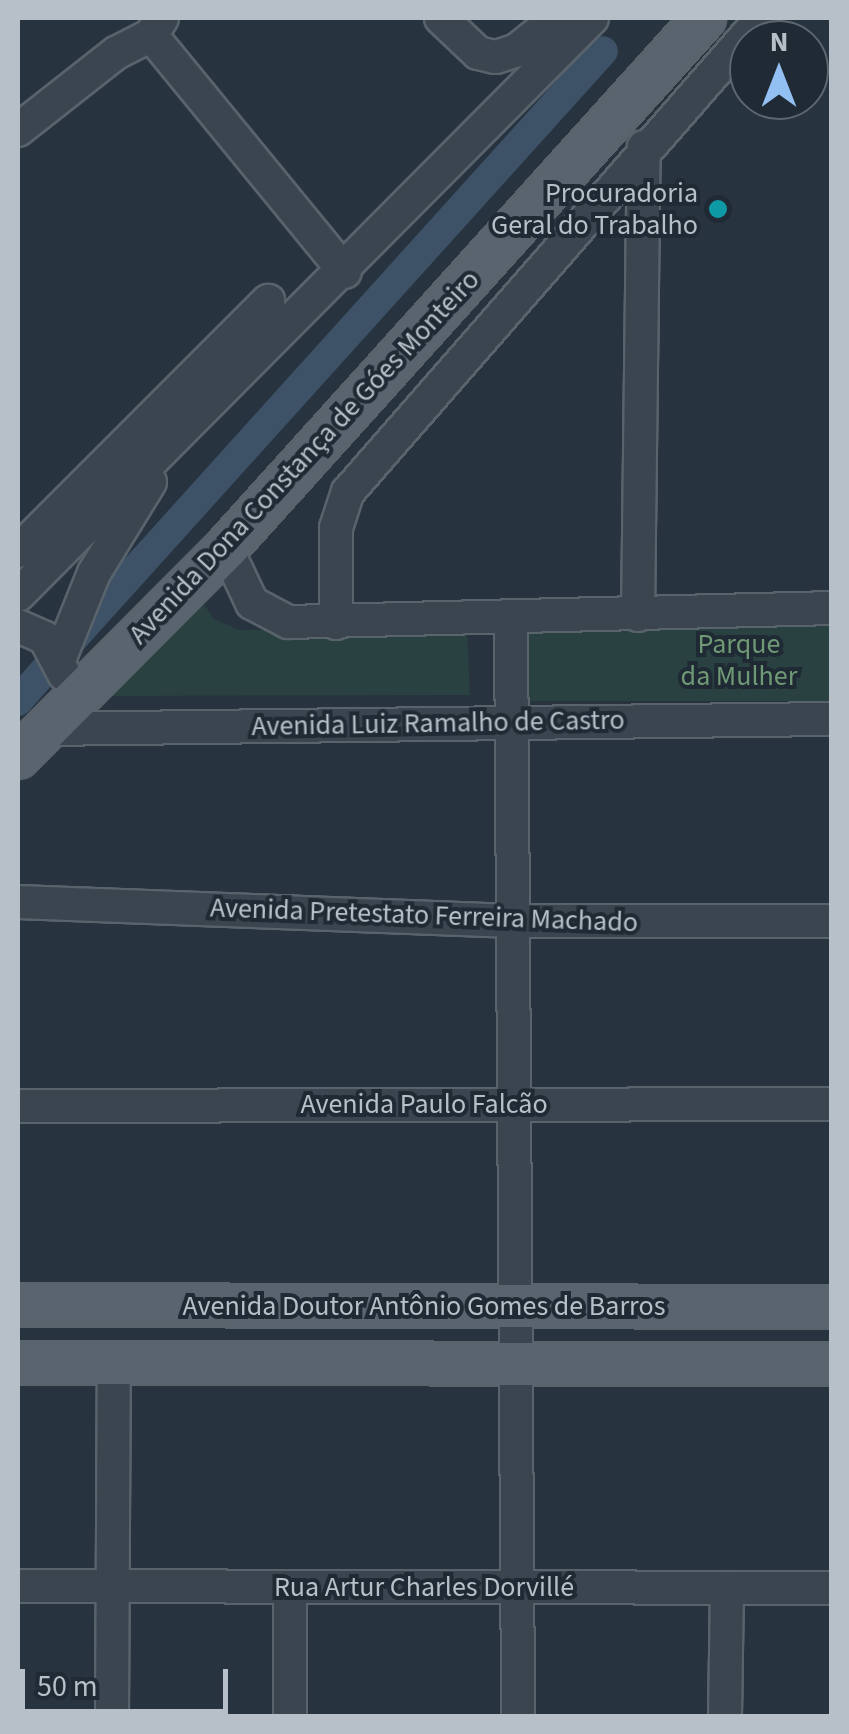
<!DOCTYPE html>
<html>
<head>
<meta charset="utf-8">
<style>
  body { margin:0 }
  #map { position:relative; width:849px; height:1734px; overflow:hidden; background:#27333f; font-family:"Source Sans 3",sans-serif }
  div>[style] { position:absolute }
  .green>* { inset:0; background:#2a4141; transform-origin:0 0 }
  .canal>* { height:30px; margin:-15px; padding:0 15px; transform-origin:15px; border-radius:15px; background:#3d5266 }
  .roads { filter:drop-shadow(2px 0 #58636c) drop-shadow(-2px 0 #58636c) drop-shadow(0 2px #58636c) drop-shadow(0 -2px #58636c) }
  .minor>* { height:32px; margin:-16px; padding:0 16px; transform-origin:16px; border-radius:16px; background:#3b454f }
  .major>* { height:42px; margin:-21px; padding:0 21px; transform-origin:21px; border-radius:21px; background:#59646f }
  .dots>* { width:28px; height:28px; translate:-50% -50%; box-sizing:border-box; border:5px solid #1f2a34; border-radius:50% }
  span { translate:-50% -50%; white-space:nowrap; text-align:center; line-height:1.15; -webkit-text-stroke:8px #1f2a34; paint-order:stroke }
  .poi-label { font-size:28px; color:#b7c0c9 }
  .right { translate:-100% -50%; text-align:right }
  .street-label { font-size:28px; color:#b7c0c9 }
  .park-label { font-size:28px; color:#6f9975 }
  .frame { position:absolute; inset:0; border:20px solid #b7c0c9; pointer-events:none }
  .north { position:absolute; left:729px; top:20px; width:100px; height:100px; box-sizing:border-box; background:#1f2a34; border:2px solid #5c6670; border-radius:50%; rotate:0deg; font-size:28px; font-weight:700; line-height:40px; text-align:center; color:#b7c0c9 }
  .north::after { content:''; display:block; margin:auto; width:35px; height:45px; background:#93c0f2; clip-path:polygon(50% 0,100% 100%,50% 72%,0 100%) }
  .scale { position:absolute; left:20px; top:1669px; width:208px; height:45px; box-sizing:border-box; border:5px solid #b7c0c9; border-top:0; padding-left:12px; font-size:30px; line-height:35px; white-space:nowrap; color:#b7c0c9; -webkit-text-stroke:8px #1f2a34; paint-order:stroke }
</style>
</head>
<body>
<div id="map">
  <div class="green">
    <i style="clip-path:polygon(194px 590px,214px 619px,239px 630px,467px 628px,470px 695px,110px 696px,95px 688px)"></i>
    <i style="left:831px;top:617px;width:84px;height:307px;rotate:90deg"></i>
  </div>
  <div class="canal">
    <i style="left:69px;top:643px;width:797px;rotate:-47.95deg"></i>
    <i style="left:18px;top:701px;width:41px;rotate:-48.9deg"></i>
  </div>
  <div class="roads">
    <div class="minor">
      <i style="left:441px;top:18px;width:51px;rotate:43.4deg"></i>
      <i style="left:478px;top:53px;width:18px;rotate:13deg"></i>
      <i style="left:496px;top:57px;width:22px;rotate:-18deg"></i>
      <i style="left:517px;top:50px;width:51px;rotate:-38.7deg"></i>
      <i style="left:151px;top:35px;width:306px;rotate:50.7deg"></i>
      <i style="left:18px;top:130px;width:125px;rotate:-38.2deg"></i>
      <i style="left:116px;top:53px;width:39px;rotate:-27deg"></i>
      <i style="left:151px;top:35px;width:20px;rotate:-57deg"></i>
      <i style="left:226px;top:548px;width:61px;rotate:64.7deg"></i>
      <i style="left:252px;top:603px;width:41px;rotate:27.8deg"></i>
      <i style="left:288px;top:622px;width:544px;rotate:-1.47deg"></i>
      <i style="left:18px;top:551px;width:354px;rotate:-45deg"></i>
      <i style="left:18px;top:595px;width:814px;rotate:-45.15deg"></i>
      <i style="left:638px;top:615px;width:468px;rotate:-89.3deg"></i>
      <i style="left:511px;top:620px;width:1096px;rotate:89.63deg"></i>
      <i style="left:336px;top:623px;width:95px;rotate:-90deg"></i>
      <i style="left:336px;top:528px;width:38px;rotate:-72deg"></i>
      <i style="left:348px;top:492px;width:629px;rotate:-48.87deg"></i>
      <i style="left:18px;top:626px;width:30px;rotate:24deg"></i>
      <i style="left:45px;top:638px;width:41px;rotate:62.2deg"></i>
      <i style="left:59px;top:660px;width:94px;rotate:-68.1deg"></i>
      <i style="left:94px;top:573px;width:107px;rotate:-58.4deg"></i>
      <i style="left:45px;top:729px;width:787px;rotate:-0.73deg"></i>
      <i style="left:18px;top:902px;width:498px;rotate:2.2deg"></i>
      <i style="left:516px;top:921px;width:316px"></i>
      <i style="left:18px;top:1106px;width:814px;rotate:-0.14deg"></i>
      <i style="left:18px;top:1586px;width:814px;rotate:0.14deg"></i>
      <i style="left:290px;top:1587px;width:129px;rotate:90deg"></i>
      <i style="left:112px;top:1716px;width:353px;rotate:-89.7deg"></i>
      <i style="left:725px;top:1716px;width:128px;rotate:-89.1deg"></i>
    </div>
    <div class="major">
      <i style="left:18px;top:757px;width:295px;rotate:-45.1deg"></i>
      <i style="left:226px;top:548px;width:714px;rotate:-47.95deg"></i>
      <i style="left:18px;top:1305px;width:814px;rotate:0.14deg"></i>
      <i style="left:18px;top:1363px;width:814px;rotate:0.07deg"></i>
    </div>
  </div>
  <div class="dots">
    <i style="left:718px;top:209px;background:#0f9aa8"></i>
  </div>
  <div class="poi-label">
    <span class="right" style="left:698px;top:209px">Procuradoria<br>Geral do Trabalho</span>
  </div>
  <div class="street-label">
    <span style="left:304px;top:457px;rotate:-47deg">Avenida Dona Constança de Góes Monteiro</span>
    <span style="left:438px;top:723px;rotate:-1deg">Avenida Luiz Ramalho de Castro</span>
    <span style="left:424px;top:915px;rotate:2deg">Avenida Pretestato Ferreira Machado</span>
    <span style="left:424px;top:1104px">Avenida Paulo Falcão</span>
    <span style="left:424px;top:1306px">Avenida Doutor Antônio Gomes de Barros</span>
    <span style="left:424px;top:1587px">Rua Artur Charles Dorvillé</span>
  </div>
  <div class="park-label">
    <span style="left:739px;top:660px">Parque<br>da Mulher</span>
  </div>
  <div class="frame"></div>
  <div class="north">N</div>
  <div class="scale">50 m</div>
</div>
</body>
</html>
